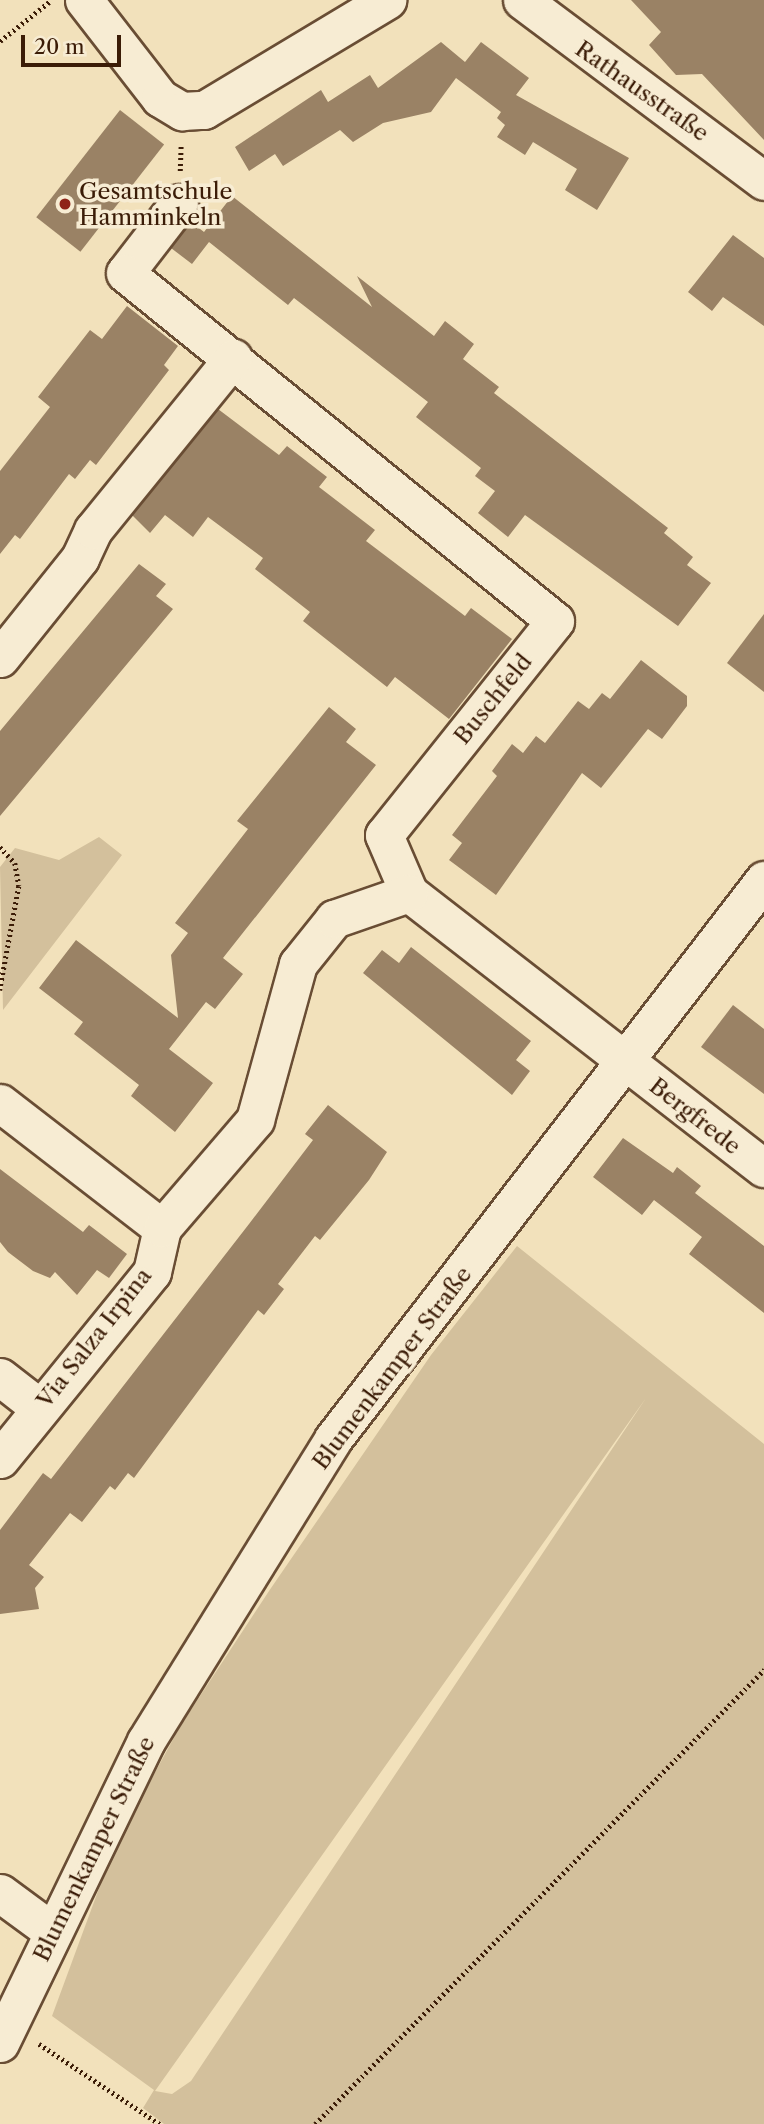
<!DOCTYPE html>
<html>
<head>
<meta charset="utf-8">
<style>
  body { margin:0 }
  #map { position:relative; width:764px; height:2124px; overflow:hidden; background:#f2e1bb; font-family:"Libre Caslon Text",serif }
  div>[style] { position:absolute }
  .green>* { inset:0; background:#d3c09c }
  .building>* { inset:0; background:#9a8265; transform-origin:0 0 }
  .path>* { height:4.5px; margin-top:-2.25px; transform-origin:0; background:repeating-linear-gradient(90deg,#3b1c07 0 2px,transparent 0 5.5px) }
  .roads { filter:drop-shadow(2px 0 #694d34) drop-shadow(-2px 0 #694d34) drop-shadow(0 2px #694d34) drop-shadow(0 -2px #694d34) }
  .minor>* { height:37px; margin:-18.5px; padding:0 18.5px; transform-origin:18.5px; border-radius:18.5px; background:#f7ecd3 }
  .dots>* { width:19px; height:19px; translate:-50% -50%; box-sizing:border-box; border:4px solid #f7ecd3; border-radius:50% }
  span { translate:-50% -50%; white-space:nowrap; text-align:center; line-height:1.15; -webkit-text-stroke:7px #f7ecd3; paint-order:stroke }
  .street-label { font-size:23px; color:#3b1c07 }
  .poi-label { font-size:23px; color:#3b1c07 }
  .left { translate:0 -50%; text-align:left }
  .scale { position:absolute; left:21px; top:35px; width:100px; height:32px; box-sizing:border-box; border:4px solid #3b1c07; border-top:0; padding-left:9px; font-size:21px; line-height:24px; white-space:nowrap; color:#3b1c07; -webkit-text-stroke:5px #f7ecd3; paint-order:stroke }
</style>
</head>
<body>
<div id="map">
  <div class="green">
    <i style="clip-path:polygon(99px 837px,122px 855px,3px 1010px,0 867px,15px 848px,59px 860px)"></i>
    <i style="clip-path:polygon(evenodd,517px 1246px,764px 1444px,764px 2124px,164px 2124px,143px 2108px,154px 2090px,52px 2016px,115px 1845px,181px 1725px,269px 1591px,431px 1355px,517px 1246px,646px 1398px,191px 2081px,172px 2094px,155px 2091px,646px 1398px)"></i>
  </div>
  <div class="building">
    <i style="clip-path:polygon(631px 0,764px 0,764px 140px,702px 74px,676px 75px,649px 45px,661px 32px)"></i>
    <i style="clip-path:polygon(441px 42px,465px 62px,481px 42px,529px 78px,516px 95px,629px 158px,597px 210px,565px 190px,577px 169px,533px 142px,525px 155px,497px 137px,505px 125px,497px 118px,501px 112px,456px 78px,431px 112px,383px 123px,353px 142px,340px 130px,283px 166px,275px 154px,249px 171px,235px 147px,321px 90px,328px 102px,370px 75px,378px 88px)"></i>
    <i style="left:120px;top:110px;width:56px;height:136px;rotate:38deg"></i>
    <i style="clip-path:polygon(232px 196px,372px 307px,357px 276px,434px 336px,445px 321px,474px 344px,463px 359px,499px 387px,494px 393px,668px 528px,664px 533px,693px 557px,687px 565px,711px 583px,678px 626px,525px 515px,508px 537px,478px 513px,495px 491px,475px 476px,481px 468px,416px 417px,428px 402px,294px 298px,288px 305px,209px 242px,192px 264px,171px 248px,191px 222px,204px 232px)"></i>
    <i style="clip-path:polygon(733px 235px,764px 258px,764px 326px,723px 297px,712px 311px,688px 292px)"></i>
    <i style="clip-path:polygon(127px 306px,178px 346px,164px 365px,169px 370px,96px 465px,90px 460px,75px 479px,69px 474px,20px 539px,15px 535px,0 554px,0 471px,50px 407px,38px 397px,90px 330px,102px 339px)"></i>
    <i style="clip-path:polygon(218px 409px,279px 455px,287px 446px,327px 477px,319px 487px,375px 530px,366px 541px,465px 616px,471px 608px,512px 639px,449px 719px,395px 677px,387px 687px,303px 621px,310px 612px,255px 569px,263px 558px,208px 517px,193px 537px,165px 515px,150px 533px,132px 515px)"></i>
    <i style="clip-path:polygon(139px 564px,166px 584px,156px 596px,173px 609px,0 816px,0 731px)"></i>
    <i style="clip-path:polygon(764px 614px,764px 692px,727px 663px)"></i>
    <i style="clip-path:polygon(641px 660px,687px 696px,687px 706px,662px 739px,648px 729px,601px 788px,582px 773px,496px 895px,449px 860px,462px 843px,452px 835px,497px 776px,492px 771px,512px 744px,523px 753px,536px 736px,545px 743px,578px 701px,589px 709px,602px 693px,610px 699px)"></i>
    <i style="clip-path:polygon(329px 707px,356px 729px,346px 742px,376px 765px,223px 958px,243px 974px,215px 1009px,206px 1002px,169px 1049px,213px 1083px,175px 1132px,131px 1096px,139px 1085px,74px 1034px,83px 1022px,39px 988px,76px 940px,178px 1018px,171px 955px,188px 933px,175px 923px,248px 829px,237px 821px)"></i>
    <i style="clip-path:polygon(411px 947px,531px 1041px,516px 1060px,530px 1071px,512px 1095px,363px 973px,382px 950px,399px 963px)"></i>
    <i style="clip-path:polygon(733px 1005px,764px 1029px,764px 1094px,701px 1047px)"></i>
    <i style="clip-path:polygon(328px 1105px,387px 1152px,369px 1180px,320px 1240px,315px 1236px,278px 1284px,284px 1289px,264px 1315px,258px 1310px,134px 1478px,128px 1473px,115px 1490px,110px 1486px,82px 1522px,70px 1513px,29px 1565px,44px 1577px,35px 1588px,39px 1609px,0 1614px,0 1530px,43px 1473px,51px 1479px,249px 1224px,313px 1140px,305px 1134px)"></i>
    <i style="clip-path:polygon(623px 1138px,673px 1173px,677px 1167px,701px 1186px,695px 1193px,764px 1246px,764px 1313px,689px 1254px,702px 1237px,654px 1200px,642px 1215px,593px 1177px)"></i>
    <i style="clip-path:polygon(0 1169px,83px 1232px,89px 1225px,127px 1254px,109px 1278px,97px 1270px,77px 1295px,55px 1272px,50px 1278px,33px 1271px,8px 1252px,0 1242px)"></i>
  </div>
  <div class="path">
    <i style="left:0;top:41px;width:63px;rotate:-38.5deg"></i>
    <i style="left:180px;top:171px;width:26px;rotate:-88deg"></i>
    <i style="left:0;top:847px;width:22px;rotate:47deg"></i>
    <i style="left:15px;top:863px;width:23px;rotate:80deg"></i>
    <i style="left:19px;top:886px;width:106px;rotate:100.4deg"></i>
    <i style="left:39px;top:2044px;width:145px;rotate:33.5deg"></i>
    <i style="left:315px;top:2124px;width:639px;rotate:-45.32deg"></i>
  </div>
  <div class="roads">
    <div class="minor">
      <i style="left:84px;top:0;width:124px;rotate:52.2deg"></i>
      <i style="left:160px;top:98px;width:26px;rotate:31deg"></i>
      <i style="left:182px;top:111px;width:22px;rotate:-3deg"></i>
      <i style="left:204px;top:110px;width:214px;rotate:-31deg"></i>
      <i style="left:522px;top:0;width:302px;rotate:36.8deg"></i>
      <i style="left:179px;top:203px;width:88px;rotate:127.6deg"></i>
      <i style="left:125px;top:273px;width:553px;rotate:38.98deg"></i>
      <i style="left:555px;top:621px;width:274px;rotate:128.6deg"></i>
      <i style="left:384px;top:835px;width:63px;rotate:66.7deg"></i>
      <i style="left:409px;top:893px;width:449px;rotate:37.8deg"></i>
      <i style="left:0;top:658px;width:128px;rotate:-51.3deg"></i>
      <i style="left:80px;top:558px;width:31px;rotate:-65deg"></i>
      <i style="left:93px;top:530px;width:222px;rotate:-50.9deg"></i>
      <i style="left:0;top:1103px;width:205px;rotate:37.7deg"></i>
      <i style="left:0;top:1377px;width:51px;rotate:37.8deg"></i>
      <i style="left:0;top:1459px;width:241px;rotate:-50.9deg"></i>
      <i style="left:152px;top:1272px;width:45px;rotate:-77.2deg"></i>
      <i style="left:162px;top:1228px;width:143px;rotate:-49.3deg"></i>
      <i style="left:255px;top:1120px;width:162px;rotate:-74.6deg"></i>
      <i style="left:298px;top:964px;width:58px;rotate:-51.3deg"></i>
      <i style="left:334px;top:919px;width:79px;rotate:-19.1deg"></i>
      <i style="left:0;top:1893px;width:66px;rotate:36.3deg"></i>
      <i style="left:0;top:2043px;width:335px;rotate:-64.2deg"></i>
      <i style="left:146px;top:1741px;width:355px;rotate:-58.2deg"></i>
      <i style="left:333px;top:1439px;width:706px;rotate:-52.37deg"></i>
    </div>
  </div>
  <div class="dots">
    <i style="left:65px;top:204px;background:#8f2418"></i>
  </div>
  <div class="street-label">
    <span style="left:642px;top:91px;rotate:35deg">Rathausstraße</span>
    <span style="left:493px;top:699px;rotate:-51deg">Buschfeld</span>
    <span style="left:695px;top:1116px;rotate:38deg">Bergfrede</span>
    <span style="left:94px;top:1338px;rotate:-52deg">Via Salza Irpina</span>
    <span style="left:392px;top:1368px;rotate:-53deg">Blumenkamper Straße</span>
    <span style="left:94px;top:1849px;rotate:-64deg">Blumenkamper Straße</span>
  </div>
  <div class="poi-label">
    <span class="left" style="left:79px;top:204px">Gesamtschule<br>Hamminkeln</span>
  </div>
  <div class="scale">20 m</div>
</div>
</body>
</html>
